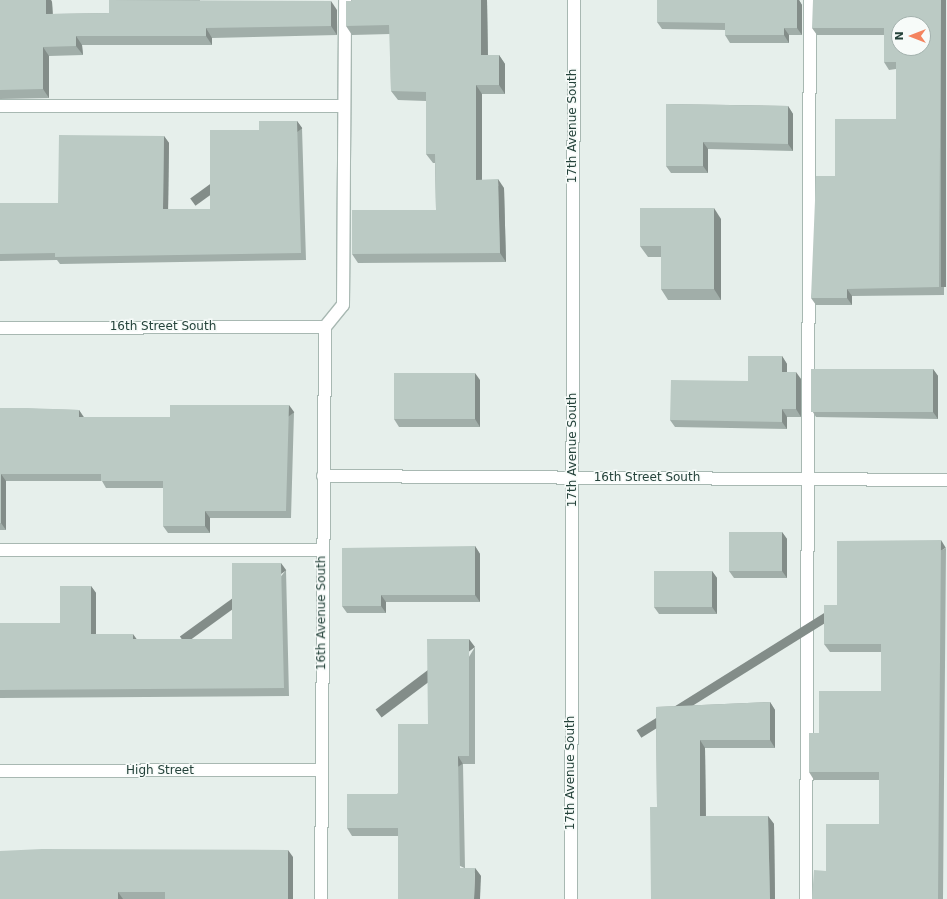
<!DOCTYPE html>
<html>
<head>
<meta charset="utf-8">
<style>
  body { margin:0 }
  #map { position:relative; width:947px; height:899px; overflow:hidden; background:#e6efeb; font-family:"DejaVu Sans",sans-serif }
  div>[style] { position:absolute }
  .roads { filter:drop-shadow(1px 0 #a8b8b2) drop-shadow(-1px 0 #a8b8b2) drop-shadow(0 1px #a8b8b2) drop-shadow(0 -1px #a8b8b2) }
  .lane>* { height:12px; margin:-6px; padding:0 6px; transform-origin:6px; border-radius:6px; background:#fff }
  .street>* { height:12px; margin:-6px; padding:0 6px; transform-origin:6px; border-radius:6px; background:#fff }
  .wall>* { inset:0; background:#a1aea9 }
  .shaded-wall>* { inset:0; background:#838d89; transform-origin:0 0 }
  .building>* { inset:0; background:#bbcac4; transform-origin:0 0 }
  span { translate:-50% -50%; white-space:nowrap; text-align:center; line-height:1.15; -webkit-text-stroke:3px #f7fbf9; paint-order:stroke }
  .street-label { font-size:12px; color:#24423a }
  .north { position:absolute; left:891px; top:16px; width:40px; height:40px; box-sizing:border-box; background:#f7fbf9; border:1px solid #a3b1ad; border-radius:50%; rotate:270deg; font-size:11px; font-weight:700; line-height:16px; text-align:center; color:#24423a }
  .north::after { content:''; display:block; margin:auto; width:14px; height:18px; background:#f4845f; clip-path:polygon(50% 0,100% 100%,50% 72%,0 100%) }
</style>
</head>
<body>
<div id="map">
  <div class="roads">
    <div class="lane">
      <i style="left:0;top:106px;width:344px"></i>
      <i style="left:325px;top:327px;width:28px;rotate:-51deg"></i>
      <i style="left:343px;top:305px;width:305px;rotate:-89.6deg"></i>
      <i style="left:0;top:550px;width:322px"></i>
      <i style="left:806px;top:899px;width:899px;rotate:-89.75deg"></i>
    </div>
    <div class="street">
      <i style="left:0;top:328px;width:325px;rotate:-0.2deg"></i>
      <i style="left:325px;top:327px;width:572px;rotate:90.4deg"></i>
      <i style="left:323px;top:476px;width:624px;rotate:0.37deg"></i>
      <i style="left:0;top:771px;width:321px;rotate:-0.2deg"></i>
      <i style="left:571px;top:899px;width:899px;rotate:-89.81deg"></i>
    </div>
  </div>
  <div class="wall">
    <i style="clip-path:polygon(0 0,51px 0,52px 2px,53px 14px,109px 13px,109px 0,200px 0,200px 1px,337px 10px,337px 35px,212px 38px,212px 45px,82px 45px,83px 55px,49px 56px,49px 98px,0 99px)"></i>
    <i style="clip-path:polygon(352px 0,487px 0,488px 55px,499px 55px,505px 64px,505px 94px,482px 94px,482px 180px,504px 188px,506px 262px,358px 263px,352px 254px,436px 210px,435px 163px,433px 163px,426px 154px,426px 101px,398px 100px,391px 91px,390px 34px,352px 35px,346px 26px)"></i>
    <i style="clip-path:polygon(657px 0,799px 0,802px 5px,802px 35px,789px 35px,789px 43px,730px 43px,725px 35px,725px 30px,662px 29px,657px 22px)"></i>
    <i style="clip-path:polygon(946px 0,944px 295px,852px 296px,852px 305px,816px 305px,811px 298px,835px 176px,896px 119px,896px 69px,889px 70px,884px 62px,884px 35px,817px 35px,812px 28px)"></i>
    <i style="clip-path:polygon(666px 104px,788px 106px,793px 114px,793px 151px,708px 149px,708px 173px,671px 173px,666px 166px)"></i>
    <i style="clip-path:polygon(297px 121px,302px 128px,306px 260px,60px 264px,57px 260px,0 261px,0 203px,58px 203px,164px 136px,169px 143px,168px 209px,210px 209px,259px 130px)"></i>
    <i style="clip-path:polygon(721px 219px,721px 300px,668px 300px,661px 289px,661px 257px,648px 257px,640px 246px)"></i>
    <i style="clip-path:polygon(782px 356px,787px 364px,787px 372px,801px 379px,801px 417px,787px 417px,787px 429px,675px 427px,670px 420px,748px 381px)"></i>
    <i style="clip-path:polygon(933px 369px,938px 376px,938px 419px,816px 417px,811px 409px)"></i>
    <i style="clip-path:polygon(480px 380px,480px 427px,399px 427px,394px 419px)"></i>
    <i style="clip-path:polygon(0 408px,79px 410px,84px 417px,170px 417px,294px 412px,291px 518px,210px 518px,210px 533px,168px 533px,163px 526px,163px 488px,106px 488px,102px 481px,6px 481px,6px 530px,0 530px)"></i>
    <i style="clip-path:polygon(782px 532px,787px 539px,787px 578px,734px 578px,729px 571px)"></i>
    <i style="clip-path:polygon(475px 546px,480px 554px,480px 602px,386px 602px,386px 613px,347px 613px,342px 606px)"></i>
    <i style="clip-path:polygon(946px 548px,943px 899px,812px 899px,826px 871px,879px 824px,879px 780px,814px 780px,809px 772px,819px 733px,881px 691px,881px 652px,830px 652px,824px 644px,837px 605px)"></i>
    <i style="clip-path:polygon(286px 570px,289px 696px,0 698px,0 623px,60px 623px,91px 586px,96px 593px,96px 634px,137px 639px,232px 639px)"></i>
    <i style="clip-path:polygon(712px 571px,717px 578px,717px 614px,659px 614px,654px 607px)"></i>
    <i style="clip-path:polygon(475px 647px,475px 764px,463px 764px,465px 868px,475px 868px,481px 876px,398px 836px,352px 836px,347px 828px,398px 794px,428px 724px)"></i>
    <i style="clip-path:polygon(770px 702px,775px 710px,775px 748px,705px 748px,706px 816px,768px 816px,774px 824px,775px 899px,651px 899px,657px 807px,656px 707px)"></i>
    <i style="clip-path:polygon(293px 857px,293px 899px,0 899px)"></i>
  </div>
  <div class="shaded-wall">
    <i style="clip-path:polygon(46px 0,51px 0,52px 2px,53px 23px,46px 14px)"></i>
    <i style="clip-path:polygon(481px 0,487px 0,488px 64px,481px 55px)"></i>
    <i style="clip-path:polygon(797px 0,799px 0,802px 5px,802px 35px,797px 28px)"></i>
    <i style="left:941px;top:0;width:5px;height:287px"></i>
    <i style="clip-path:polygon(331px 1px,337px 10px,337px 35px,331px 26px)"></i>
    <i style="clip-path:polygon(206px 28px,212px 38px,212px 45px,206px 36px)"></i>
    <i style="clip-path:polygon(784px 28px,789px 35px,789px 43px,784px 35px)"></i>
    <i style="clip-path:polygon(76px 36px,82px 45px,83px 55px,76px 46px)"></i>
    <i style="clip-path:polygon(43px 47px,49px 56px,49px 98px,43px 89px)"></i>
    <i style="clip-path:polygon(499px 55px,505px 64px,505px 94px,499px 85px)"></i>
    <i style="clip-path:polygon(476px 85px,482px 94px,482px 189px,476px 180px)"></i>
    <i style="clip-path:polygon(788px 106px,793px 114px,793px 151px,788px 144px)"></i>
    <i style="left:297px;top:121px;width:9px;height:132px;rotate:54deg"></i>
    <i style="clip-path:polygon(164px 136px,169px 143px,168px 216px,163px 209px)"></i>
    <i style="clip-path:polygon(703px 142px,708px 149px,708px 173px,703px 166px)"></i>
    <i style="clip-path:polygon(498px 179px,504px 188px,506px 262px,500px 253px)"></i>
    <i style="clip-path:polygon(714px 208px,721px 219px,721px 300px,714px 289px)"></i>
    <i style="clip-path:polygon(847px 289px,852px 296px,852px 305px,847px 298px)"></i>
    <i style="clip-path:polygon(782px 356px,787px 364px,787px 379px,782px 372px)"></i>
    <i style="clip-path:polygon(933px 369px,938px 376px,938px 419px,933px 412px)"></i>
    <i style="clip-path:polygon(796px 372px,801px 379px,801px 417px,796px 409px)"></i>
    <i style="clip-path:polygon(475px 373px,480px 380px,480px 427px,475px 419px)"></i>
    <i style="left:289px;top:405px;width:9px;height:106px;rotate:54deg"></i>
    <i style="clip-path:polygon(782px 409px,787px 417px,787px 429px,782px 422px)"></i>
    <i style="clip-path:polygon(79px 410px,84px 418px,79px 417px)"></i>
    <i style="clip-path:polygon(1px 474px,6px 481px,6px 530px,1px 523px)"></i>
    <i style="clip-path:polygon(205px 511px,210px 518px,210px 533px,205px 526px)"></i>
    <i style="clip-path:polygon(782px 532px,787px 539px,787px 578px,782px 571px)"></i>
    <i style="left:941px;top:540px;width:9px;height:359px;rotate:58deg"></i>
    <i style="clip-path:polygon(475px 546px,480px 554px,480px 602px,475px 595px)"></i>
    <i style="left:281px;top:563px;width:9px;height:125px;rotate:54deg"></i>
    <i style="clip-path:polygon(712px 571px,717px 578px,717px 614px,712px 607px)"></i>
    <i style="clip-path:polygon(91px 586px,96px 593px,96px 641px,91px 634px)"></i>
    <i style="clip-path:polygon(381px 595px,386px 602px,386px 613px,381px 606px)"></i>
    <i style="clip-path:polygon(133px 634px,138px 641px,133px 639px)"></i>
    <i style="left:469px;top:639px;width:10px;height:117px;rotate:53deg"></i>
    <i style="clip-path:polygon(770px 702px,775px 710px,775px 748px,770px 740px)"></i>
    <i style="clip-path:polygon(700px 740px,705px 748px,706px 824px,700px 816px)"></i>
    <i style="left:458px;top:756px;width:9px;height:112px;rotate:58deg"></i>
    <i style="clip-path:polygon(768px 816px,774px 824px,775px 899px,770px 899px)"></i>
    <i style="clip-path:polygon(288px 850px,293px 857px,293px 899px,288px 899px)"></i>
    <i style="clip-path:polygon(475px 868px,481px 876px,480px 899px,474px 899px)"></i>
    <i style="clip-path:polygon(118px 892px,123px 899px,118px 899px)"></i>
  </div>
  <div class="building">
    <i style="clip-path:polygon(0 0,46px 0,46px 14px,109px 13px,109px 0,331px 1px,331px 26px,206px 28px,206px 36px,76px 36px,76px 46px,43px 47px,43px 89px,0 90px)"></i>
    <i style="clip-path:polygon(352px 0,481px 0,481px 55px,499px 55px,499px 85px,476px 85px,476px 180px,498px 179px,500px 253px,352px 254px,352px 210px,436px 210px,435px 154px,426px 154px,426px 92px,391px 91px,389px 25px,346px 26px,346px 1px,352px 1px)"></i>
    <i style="clip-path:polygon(657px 0,797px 0,797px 28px,784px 28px,784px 35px,725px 35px,725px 23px,657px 22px)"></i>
    <i style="clip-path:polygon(evenodd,813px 0,941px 0,939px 287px,847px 289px,847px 298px,811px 298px,816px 176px,835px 176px,835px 119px,896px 119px,896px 62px,884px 62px,884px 28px,812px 28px,813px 0,899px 24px,923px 24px,923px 48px,899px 48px,899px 24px)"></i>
    <i style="clip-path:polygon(666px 104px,788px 106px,788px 144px,703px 142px,703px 166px,666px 166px)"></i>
    <i style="clip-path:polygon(259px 121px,297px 121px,301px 253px,55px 257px,55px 253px,0 254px,0 203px,58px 203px,59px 135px,164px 136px,163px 209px,210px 209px,210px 130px,259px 130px)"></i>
    <i style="clip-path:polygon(640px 208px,714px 208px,714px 289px,661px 289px,661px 246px,640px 246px)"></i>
    <i style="clip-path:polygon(748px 356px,782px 356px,782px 372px,796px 372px,796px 409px,782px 409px,782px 422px,670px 420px,671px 380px,748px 381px)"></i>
    <i style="left:933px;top:369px;width:43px;height:122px;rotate:90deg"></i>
    <i style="left:394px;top:373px;width:81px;height:46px"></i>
    <i style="clip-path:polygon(170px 405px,289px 405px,286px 511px,205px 511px,205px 526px,163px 526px,163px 481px,101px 481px,101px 474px,1px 474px,1px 523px,0 523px,0 408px,27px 408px,79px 410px,79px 417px,170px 417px)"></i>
    <i style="left:729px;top:532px;width:53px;height:39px"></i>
    <i style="clip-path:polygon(941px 540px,938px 899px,812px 899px,814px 870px,826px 871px,826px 824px,879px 824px,879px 772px,809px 772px,809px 733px,819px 733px,819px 691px,881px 691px,881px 644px,824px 644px,824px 605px,837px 605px,837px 541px)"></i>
    <i style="clip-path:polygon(475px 546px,475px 595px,381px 595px,381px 606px,342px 606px,342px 548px)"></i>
    <i style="clip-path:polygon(232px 563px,281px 563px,284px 688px,0 690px,0 623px,60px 623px,60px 586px,91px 586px,91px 634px,133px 634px,133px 639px,232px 639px)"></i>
    <i style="left:654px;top:571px;width:58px;height:36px"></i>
    <i style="clip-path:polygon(427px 639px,469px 639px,469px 756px,458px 756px,460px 868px,475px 868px,474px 899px,398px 899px,398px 828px,347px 828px,347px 794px,398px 794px,398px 724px,428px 724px)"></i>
    <i style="clip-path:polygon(770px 702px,770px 740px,700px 740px,700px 816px,768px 816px,770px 899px,651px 899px,650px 807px,657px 807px,656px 707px)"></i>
    <i style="clip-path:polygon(42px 849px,288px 850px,288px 899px,165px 899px,165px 892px,118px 892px,118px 899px,0 899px,0 851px)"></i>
  </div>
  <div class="street-label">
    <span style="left:573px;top:126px;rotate:-90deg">17th Avenue South</span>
    <span style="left:163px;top:327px">16th Street South</span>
    <span style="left:573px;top:450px;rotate:-90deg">17th Avenue South</span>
    <span style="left:647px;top:478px">16th Street South</span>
    <span style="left:322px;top:613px;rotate:-90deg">16th Avenue South</span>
    <span style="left:160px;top:771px">High Street</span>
    <span style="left:571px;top:773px;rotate:-90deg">17th Avenue South</span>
  </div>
  <div class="north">N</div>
</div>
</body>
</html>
